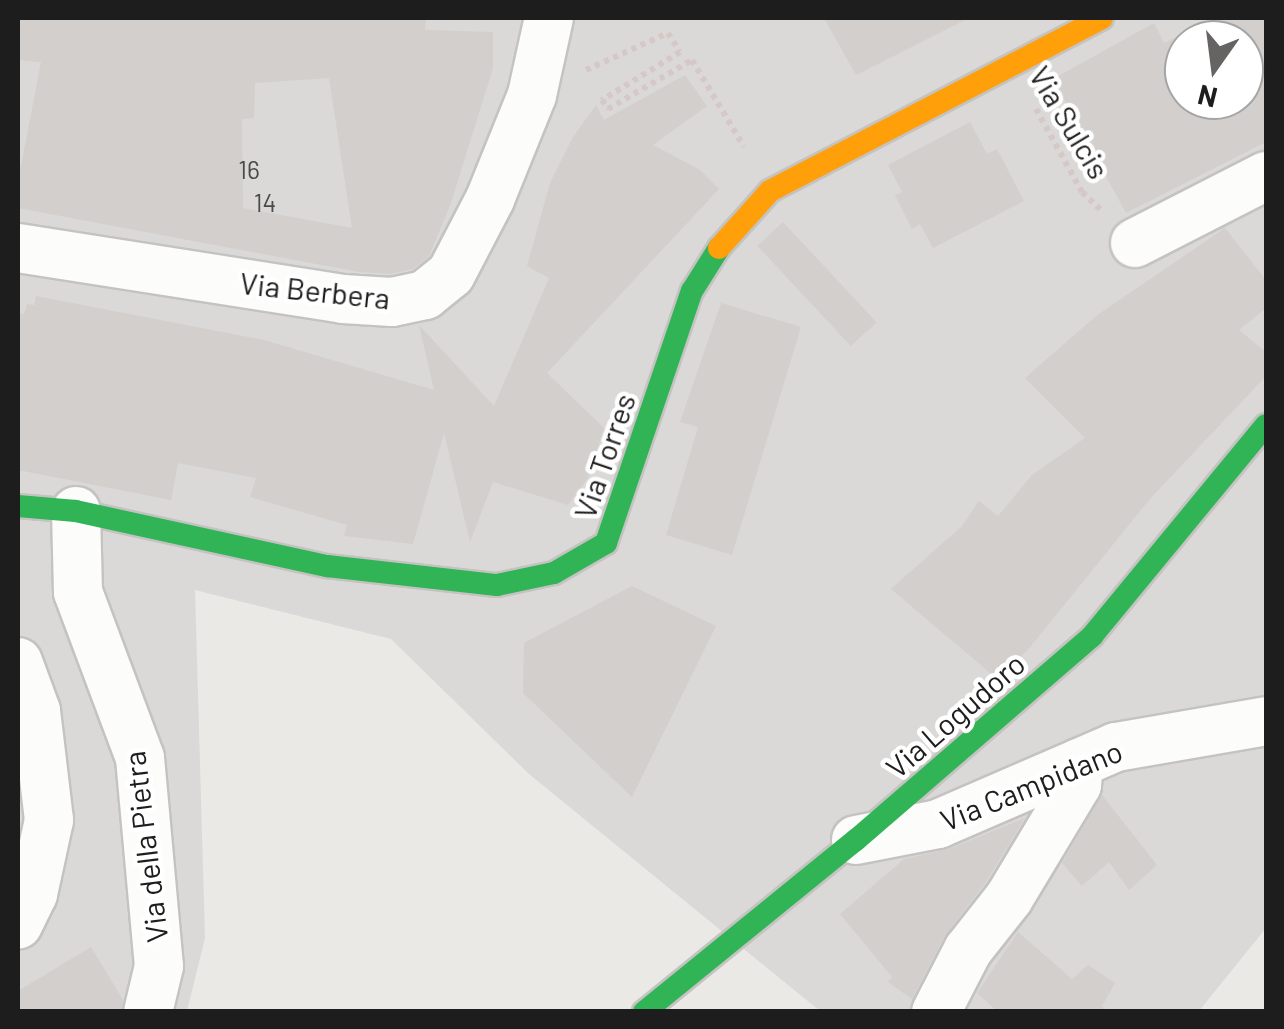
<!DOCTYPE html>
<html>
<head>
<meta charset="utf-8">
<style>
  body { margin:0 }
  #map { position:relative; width:1284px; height:1029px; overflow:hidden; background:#ebe9e6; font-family:Barlow,sans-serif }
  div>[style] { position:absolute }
  .residential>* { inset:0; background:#dad9d7 }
  .building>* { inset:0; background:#d2cfcd; transform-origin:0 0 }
  .path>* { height:6px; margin-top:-3px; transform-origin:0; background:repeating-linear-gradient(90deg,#d5c8c6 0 5px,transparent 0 10px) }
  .roads { filter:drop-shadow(2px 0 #c4c3c2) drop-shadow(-2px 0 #c4c3c2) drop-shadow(0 2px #c4c3c2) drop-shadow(0 -2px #c4c3c2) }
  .street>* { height:48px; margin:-24px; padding:0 24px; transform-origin:24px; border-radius:24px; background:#fcfcfb }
  .fast>* { height:22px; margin:-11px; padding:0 11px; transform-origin:11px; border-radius:11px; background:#30b455 }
  .slow>* { height:22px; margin:-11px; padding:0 11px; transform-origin:11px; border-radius:11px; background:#ff9f0a }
  span { translate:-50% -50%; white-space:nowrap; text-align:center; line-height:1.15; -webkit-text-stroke:9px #fff; paint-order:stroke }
  .number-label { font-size:25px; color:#4a4a49 }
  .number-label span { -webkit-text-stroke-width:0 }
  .street-label { font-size:30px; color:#1d1d1d }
  .frame { position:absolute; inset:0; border:20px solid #1d1d1d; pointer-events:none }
  .north { position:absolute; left:1164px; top:20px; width:100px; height:100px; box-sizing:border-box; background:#fff; border:2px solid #a5a5a5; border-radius:50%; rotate:194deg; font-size:28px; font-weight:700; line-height:40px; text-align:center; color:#1d1d1d }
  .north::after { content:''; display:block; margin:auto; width:35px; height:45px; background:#656463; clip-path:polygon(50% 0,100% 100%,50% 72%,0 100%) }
</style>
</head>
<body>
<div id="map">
  <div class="residential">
    <i style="clip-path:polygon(evenodd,18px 18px,1266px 18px,1266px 928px,1199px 1011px,820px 1011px,529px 774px,391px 639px,195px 590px,205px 938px,187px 1011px,18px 1011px,18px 18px,1184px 40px,1244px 40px,1244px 100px,1184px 100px,1184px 40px)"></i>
  </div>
  <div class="building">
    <i style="clip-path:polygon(evenodd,18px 18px,426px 18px,425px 30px,493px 32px,493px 68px,450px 206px,429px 256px,413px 269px,390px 274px,359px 272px,18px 208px,18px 165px,21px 166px,41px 62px,18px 60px,18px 18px,329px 78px,352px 228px,243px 208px,242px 119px,254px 118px,255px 83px,329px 78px)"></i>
    <i style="clip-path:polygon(824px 18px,969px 18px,856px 75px)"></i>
    <i style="clip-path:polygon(evenodd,1216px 18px,1266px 18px,1266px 142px,1126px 213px,1053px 79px,1154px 23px,1164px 43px,1216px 18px,1184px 40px,1244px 40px,1244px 100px,1184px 100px,1184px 40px)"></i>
    <i style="clip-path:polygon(685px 75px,707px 106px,653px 145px,700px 170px,719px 189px,547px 373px,604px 428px,588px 478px,568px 505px,493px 482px,470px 542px,444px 433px,413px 544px,344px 536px,347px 525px,250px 497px,256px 478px,178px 463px,171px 500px,18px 470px,18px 313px,24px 314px,27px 304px,34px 305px,36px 296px,264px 340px,434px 390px,419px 325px,494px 406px,549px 278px,527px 266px,550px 183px,573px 137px,596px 105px,604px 120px)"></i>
    <i style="clip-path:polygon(970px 122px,987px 154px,997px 149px,1024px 201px,933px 248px,920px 224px,912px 229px,895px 195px,902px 192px,888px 165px)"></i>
    <i style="left:783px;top:222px;width:137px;height:35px;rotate:47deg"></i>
    <i style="clip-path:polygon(1225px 228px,1266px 280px,1266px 308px,1239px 330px,1266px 352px,1266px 376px,1149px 500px,1027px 651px,996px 678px,891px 589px,962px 526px,979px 501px,998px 516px,1032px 475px,1085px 438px,1025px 378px,1096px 316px)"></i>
    <i style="clip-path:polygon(721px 303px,801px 327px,732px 555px,666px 535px,698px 427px,680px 422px)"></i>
    <i style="clip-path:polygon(632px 586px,716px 626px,632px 797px,523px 693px,524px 643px)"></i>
    <i style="clip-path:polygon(1102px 795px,1157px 865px,1129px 890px,1109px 862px,1082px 886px,1062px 863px)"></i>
    <i style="clip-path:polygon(1025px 818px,986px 882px,944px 937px,912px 999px,888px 982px,892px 977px,840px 914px,904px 859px,949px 849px)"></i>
    <i style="clip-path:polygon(1018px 932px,1072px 979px,1088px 965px,1115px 983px,1102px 1006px,1109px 1012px,998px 1012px,977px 993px)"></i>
    <i style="clip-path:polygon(91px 947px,123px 1000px,121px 1012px,18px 1012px,18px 991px)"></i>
  </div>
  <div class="path">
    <i style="left:586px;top:70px;width:90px;rotate:-24.3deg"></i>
    <i style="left:668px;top:33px;width:22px;rotate:58deg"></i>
    <i style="left:680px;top:52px;width:92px;rotate:148.4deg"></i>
    <i style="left:602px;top:100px;width:11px;rotate:56deg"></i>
    <i style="left:608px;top:109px;width:97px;rotate:-30.3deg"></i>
    <i style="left:692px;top:60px;width:101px;rotate:59.1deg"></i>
    <i style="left:1036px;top:109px;width:95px;rotate:61deg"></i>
    <i style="left:1082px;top:192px;width:28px;rotate:44deg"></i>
  </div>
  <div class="roads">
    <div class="street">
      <i style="left:1135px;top:243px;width:147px;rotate:-27.1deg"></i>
      <i style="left:18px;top:248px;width:329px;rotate:8.9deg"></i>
      <i style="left:343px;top:299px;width:49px;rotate:3.5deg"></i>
      <i style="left:392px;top:302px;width:34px;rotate:-12deg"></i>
      <i style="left:425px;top:295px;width:33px;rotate:-39deg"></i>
      <i style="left:451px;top:274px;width:85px;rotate:-62.5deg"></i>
      <i style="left:490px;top:199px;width:112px;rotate:-68deg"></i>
      <i style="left:532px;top:95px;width:79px;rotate:-77.6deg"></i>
      <i style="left:76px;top:511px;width:81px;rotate:88.6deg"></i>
      <i style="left:78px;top:592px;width:177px;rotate:69.5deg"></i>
      <i style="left:140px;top:758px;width:209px;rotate:84.8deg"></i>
      <i style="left:159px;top:966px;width:47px;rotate:103.4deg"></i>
      <i style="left:18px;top:662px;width:52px;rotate:69.8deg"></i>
      <i style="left:36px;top:711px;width:110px;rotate:83.2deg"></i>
      <i style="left:49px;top:820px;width:76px;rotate:102.2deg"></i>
      <i style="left:33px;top:894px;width:34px;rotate:116deg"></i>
      <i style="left:856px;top:840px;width:84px;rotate:-11deg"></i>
      <i style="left:938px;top:824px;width:194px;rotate:-23.4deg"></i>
      <i style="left:1116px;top:747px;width:152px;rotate:-9.8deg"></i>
      <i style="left:936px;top:1012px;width:70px;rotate:-62.7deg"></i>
      <i style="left:968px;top:950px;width:66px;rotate:-51.7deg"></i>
      <i style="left:1009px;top:898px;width:132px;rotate:-59deg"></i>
      <i style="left:1077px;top:785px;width:22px;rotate:-85deg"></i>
    </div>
    <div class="fast">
      <i style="left:18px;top:506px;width:58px;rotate:4.9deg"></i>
      <i style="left:76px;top:511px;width:257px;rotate:12.4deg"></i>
      <i style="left:327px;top:566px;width:171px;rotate:6.4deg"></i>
      <i style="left:497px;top:585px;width:58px;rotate:-11.9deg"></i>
      <i style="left:554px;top:573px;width:60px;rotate:-30deg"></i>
      <i style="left:606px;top:543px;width:266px;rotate:-71.2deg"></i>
      <i style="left:692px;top:291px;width:51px;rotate:-57.9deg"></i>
      <i style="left:644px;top:1012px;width:273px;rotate:-39.1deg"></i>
      <i style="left:856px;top:840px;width:312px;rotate:-40.8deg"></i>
      <i style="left:1092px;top:636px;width:273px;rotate:-50.5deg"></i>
    </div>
    <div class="slow">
      <i style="left:719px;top:248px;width:76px;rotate:-48.2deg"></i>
      <i style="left:770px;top:191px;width:374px;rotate:-27.5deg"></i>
    </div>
  </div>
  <div class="number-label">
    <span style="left:249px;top:169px">16</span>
    <span style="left:265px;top:202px">14</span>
  </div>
  <div class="street-label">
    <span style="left:1070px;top:122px;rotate:59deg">Via Sulcis</span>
    <span style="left:315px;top:290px;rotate:6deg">Via Berbera</span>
    <span style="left:604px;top:456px;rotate:-71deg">Via Torres</span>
    <span style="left:955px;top:715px;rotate:-41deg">Via Logudoro</span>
    <span style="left:1031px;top:785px;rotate:-22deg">Via Campidano</span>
    <span style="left:145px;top:847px;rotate:-97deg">Via della Pietra</span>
  </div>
  <div class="frame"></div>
  <div class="north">N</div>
</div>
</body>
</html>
